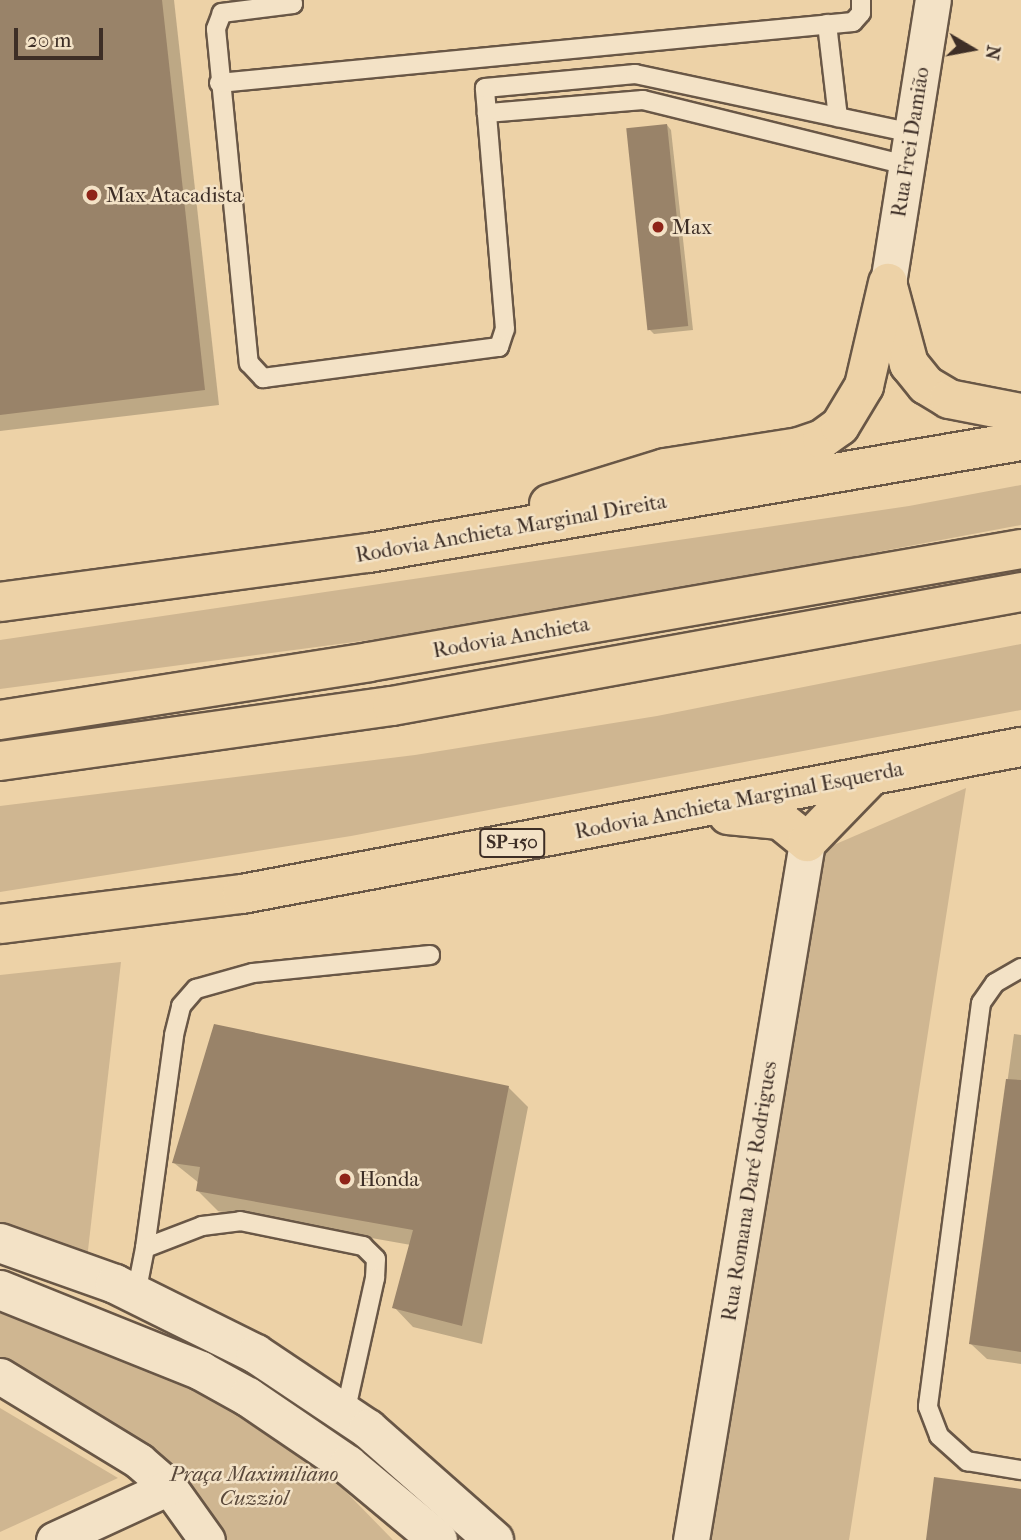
<!DOCTYPE html>
<html>
<head>
<meta charset="utf-8">
<style>
  body { margin:0 }
  #map { position:relative; width:1021px; height:1540px; overflow:hidden; background:#edd2a7; font-family:"IM FELL French Canon",serif }
  div>[style] { position:absolute }
  .green>* { inset:0; background:#cfb691 }
  .shadow>* { inset:0; background:#0003 }
  .building>* { inset:0; background:#998369; transform-origin:0 0 }
  .roads { filter:drop-shadow(2px 0 #695746) drop-shadow(-2px 0 #695746) drop-shadow(0 2px #695746) drop-shadow(0 -2px #695746) }
  .service>* { height:18px; margin:-9px; padding:0 9px; transform-origin:9px; border-radius:9px; background:#f3e2c6 }
  .minor>* { height:35px; margin:-17.5px; padding:0 17.5px; transform-origin:17.5px; border-radius:17.5px; background:#f3e2c6 }
  .tertiary>* { height:38px; margin:-19px; padding:0 19px; transform-origin:19px; border-radius:19px; background:#f3e2c6 }
  .secondary>* { height:38px; margin:-19px; padding:0 19px; transform-origin:19px; border-radius:19px; background:#f3e2c6 }
  .trunk>* { height:38px; margin:-19px; padding:0 19px; transform-origin:19px; border-radius:19px; background:#edd2a7 }
  .motorway>* { height:38px; margin:-19px; padding:0 19px; transform-origin:19px; border-radius:19px; background:#edd2a7 }
  .dots>* { width:19px; height:19px; translate:-50% -50%; box-sizing:border-box; border:4px solid #f3e2c6; border-radius:50% }
  span { translate:-50% -50%; white-space:nowrap; text-align:center; line-height:1.15; -webkit-text-stroke:5px #f3e2c6; paint-order:stroke }
  .shield-label span { padding:2px 5px; background:#f3e2c6; border:2px solid; border-radius:5px; -webkit-text-stroke-width:0 }
  .shield-label { font-size:19px; color:#3d2e26; font-weight:700 }
  .street-label { font-size:21px; color:#3d2e26 }
  .poi-label { font-size:21px; color:#3d2e26 }
  .left { translate:0 -50%; text-align:left }
  .park-label { font-size:21px; color:#5a493b; font-style:italic }
  .north { position:absolute; left:937px; top:14px; width:70px; height:70px; -webkit-text-stroke:5px #f3e2c6; paint-order:stroke; rotate:100deg; font-size:19px; font-weight:700; line-height:28px; text-align:center; color:#3d2e26 }
  .north::after { content:''; display:block; margin:auto; width:24px; height:32px; background:#3d2e26; clip-path:polygon(50% 0,100% 100%,50% 72%,0 100%) }
  .scale { position:absolute; left:14px; top:28px; width:89px; height:32px; box-sizing:border-box; border:4px solid #3d2e26; border-top:0; padding-left:9px; font-size:21px; line-height:24px; white-space:nowrap; color:#3d2e26; -webkit-text-stroke:5px #f3e2c6; paint-order:stroke }
</style>
</head>
<body>
<div id="map">
  <div class="green">
    <i style="clip-path:polygon(1021px 485px,1021px 525px,506px 622px,0 689px,0 640px,909px 506px)"></i>
    <i style="clip-path:polygon(1021px 644px,1021px 710px,351px 836px,0 892px,0 806px,415px 755px,657px 716px)"></i>
    <i style="clip-path:polygon(966px 788px,849px 1540px,708px 1540px,822px 850px)"></i>
    <i style="clip-path:polygon(121px 962px,87px 1259px,0 1228px,0 975px)"></i>
    <i style="clip-path:polygon(0 1313px,196px 1388px,315px 1460px,393px 1540px,221px 1540px,0 1362px)"></i>
    <i style="clip-path:polygon(0 1408px,118px 1478px,0 1532px)"></i>
  </div>
  <div class="shadow">
    <i style="clip-path:polygon(0 0,174px 0,219px 405px,0 431px)"></i>
    <i style="clip-path:polygon(667px 125px,671px 130px,693px 330px,654px 334px,650px 330px)"></i>
    <i style="clip-path:polygon(1014px 1034px,1021px 1035px,1021px 1364px,987px 1359px,971px 1344px)"></i>
    <i style="clip-path:polygon(508px 1087px,528px 1107px,482px 1344px,413px 1327px,394px 1307px,411px 1245px,218px 1211px,198px 1191px,199px 1183px,174px 1163px)"></i>
  </div>
  <div class="building">
    <i style="clip-path:polygon(0 0,162px 0,205px 390px,0 415px)"></i>
    <i style="left:667px;top:124px;width:203px;height:41px;rotate:84deg"></i>
    <i style="clip-path:polygon(214px 1024px,509px 1086px,462px 1326px,392px 1308px,413px 1230px,196px 1191px,200px 1167px,172px 1163px)"></i>
    <i style="clip-path:polygon(1006px 1079px,1021px 1080px,1021px 1352px,969px 1344px)"></i>
    <i style="clip-path:polygon(934px 1477px,1021px 1489px,1021px 1540px,926px 1540px)"></i>
  </div>
  <div class="roads">
    <div class="service">
      <i style="left:292px;top:0;width:4px;rotate:76deg"></i>
      <i style="left:293px;top:4px;width:72px;rotate:172.8deg"></i>
      <i style="left:222px;top:13px;width:17px;rotate:111deg"></i>
      <i style="left:216px;top:29px;width:336px;rotate:84.4deg"></i>
      <i style="left:249px;top:363px;width:21px;rotate:47deg"></i>
      <i style="left:263px;top:378px;width:238px;rotate:-7.5deg"></i>
      <i style="left:499px;top:347px;width:19px;rotate:-72deg"></i>
      <i style="left:505px;top:329px;width:217px;rotate:-94.8deg"></i>
      <i style="left:827px;top:24px;width:94px;rotate:83.3deg"></i>
      <i style="left:219px;top:83px;width:637px;rotate:-5.5deg"></i>
      <i style="left:853px;top:22px;width:12px;rotate:-48deg"></i>
      <i style="left:861px;top:13px;width:13px;rotate:-90deg"></i>
      <i style="left:906px;top:165px;width:271px;rotate:-166.1deg"></i>
      <i style="left:643px;top:100px;width:157px;rotate:175.2deg"></i>
      <i style="left:487px;top:113px;width:25px;rotate:-95deg"></i>
      <i style="left:485px;top:88px;width:151px;rotate:-5.3deg"></i>
      <i style="left:635px;top:74px;width:283px;rotate:12deg"></i>
      <i style="left:1021px;top:968px;width:30px;rotate:150deg"></i>
      <i style="left:995px;top:983px;width:24px;rotate:125deg"></i>
      <i style="left:981px;top:1003px;width:407px;rotate:97.5deg"></i>
      <i style="left:928px;top:1407px;width:31px;rotate:69deg"></i>
      <i style="left:939px;top:1436px;width:38px;rotate:42deg"></i>
      <i style="left:967px;top:1461px;width:55px;rotate:9.5deg"></i>
      <i style="left:145px;top:1248px;width:215px;rotate:-82.2deg"></i>
      <i style="left:174px;top:1035px;width:30px;rotate:-76deg"></i>
      <i style="left:181px;top:1006px;width:23px;rotate:-49deg"></i>
      <i style="left:196px;top:989px;width:59px;rotate:-15.7deg"></i>
      <i style="left:253px;top:973px;width:178px;rotate:-5.8deg"></i>
      <i style="left:136px;top:1294px;width:47px;rotate:-78.9deg"></i>
      <i style="left:145px;top:1248px;width:61px;rotate:-21.1deg"></i>
      <i style="left:202px;top:1226px;width:38px;rotate:-7deg"></i>
      <i style="left:240px;top:1221px;width:126px;rotate:11.5deg"></i>
      <i style="left:363px;top:1246px;width:18px;rotate:45deg"></i>
      <i style="left:376px;top:1259px;width:19px;rotate:93deg"></i>
      <i style="left:375px;top:1278px;width:138px;rotate:102.5deg"></i>
    </div>
    <div class="minor">
      <i style="left:888px;top:283px;width:287px;rotate:-81deg"></i>
      <i style="left:0;top:1376px;width:163px;rotate:31.4deg"></i>
      <i style="left:139px;top:1461px;width:40px;rotate:41deg"></i>
      <i style="left:169px;top:1487px;width:65px;rotate:54.4deg"></i>
      <i style="left:54px;top:1540px;width:127px;rotate:-24.7deg"></i>
      <i style="left:691px;top:1540px;width:708px;rotate:-80.56deg"></i>
    </div>
    <div class="tertiary">
      <i style="left:0;top:1290px;width:217px;rotate:21.9deg"></i>
      <i style="left:201px;top:1371px;width:54px;rotate:29deg"></i>
      <i style="left:248px;top:1397px;width:121px;rotate:34.2deg"></i>
      <i style="left:348px;top:1465px;width:117px;rotate:39.8deg"></i>
    </div>
    <div class="secondary">
      <i style="left:0;top:1243px;width:122px;rotate:19.6deg"></i>
      <i style="left:115px;top:1284px;width:157px;rotate:26.4deg"></i>
      <i style="left:256px;top:1354px;width:135px;rotate:33.8deg"></i>
      <i style="left:368px;top:1429px;width:168px;rotate:41.4deg"></i>
    </div>
    <div class="trunk">
      <i style="left:889px;top:290px;width:77px;rotate:74.9deg"></i>
      <i style="left:909px;top:364px;width:27px;rotate:51deg"></i>
      <i style="left:926px;top:385px;width:27px;rotate:31deg"></i>
      <i style="left:949px;top:399px;width:73px;rotate:11deg"></i>
      <i style="left:549px;top:504px;width:121px;rotate:-17.2deg"></i>
      <i style="left:665px;top:468px;width:136px;rotate:-8.9deg"></i>
      <i style="left:799px;top:447px;width:24px;rotate:-19deg"></i>
      <i style="left:822px;top:439px;width:22px;rotate:-36deg"></i>
      <i style="left:840px;top:426px;width:47px;rotate:-59deg"></i>
      <i style="left:864px;top:386px;width:106px;rotate:-76.9deg"></i>
      <i style="left:0;top:602px;width:372px;rotate:-7.6deg"></i>
      <i style="left:369px;top:553px;width:662px;rotate:-9.75deg"></i>
      <i style="left:728px;top:815px;width:52px;rotate:5.5deg"></i>
      <i style="left:780px;top:820px;width:35px;rotate:39deg"></i>
      <i style="left:807px;top:842px;width:93px;rotate:-45.9deg"></i>
      <i style="left:0;top:924px;width:244px;rotate:-7.1deg"></i>
      <i style="left:242px;top:894px;width:793px;rotate:-10.69deg"></i>
    </div>
    <div class="motorway">
      <i style="left:0;top:720px;width:374px;rotate:-8.9deg"></i>
      <i style="left:369px;top:662px;width:662px;rotate:-9.83deg"></i>
      <i style="left:0;top:761px;width:396px;rotate:-8deg"></i>
      <i style="left:392px;top:706px;width:639px;rotate:-10.27deg"></i>
    </div>
  </div>
  <div class="dots">
    <i style="left:92px;top:195px;background:#8f2418"></i>
    <i style="left:658px;top:227px;background:#8f2418"></i>
    <i style="left:345px;top:1179px;background:#8f2418"></i>
  </div>
  <div class="shield-label">
    <span style="left:512px;top:843px">SP-150</span>
  </div>
  <div class="street-label">
    <span style="left:910px;top:142px;rotate:-81deg">Rua Frei Damião</span>
    <span style="left:511px;top:528px;rotate:-10deg">Rodovia Anchieta Marginal Direita</span>
    <span style="left:511px;top:637px;rotate:-10deg">Rodovia Anchieta</span>
    <span style="left:739px;top:800px;rotate:-11deg">Rodovia Anchieta Marginal Esquerda</span>
    <span style="left:749px;top:1191px;rotate:-81deg">Rua Romana Daré Rodrigues</span>
  </div>
  <div class="poi-label">
    <span class="left" style="left:106px;top:195px">Max Atacadista</span>
    <span class="left" style="left:672px;top:227px">Max</span>
    <span class="left" style="left:359px;top:1179px">Honda</span>
  </div>
  <div class="park-label">
    <span style="left:254px;top:1486px">Praça Maximiliano<br>Cuzziol</span>
  </div>
  <div class="north">N</div>
  <div class="scale">20 m</div>
</div>
</body>
</html>
